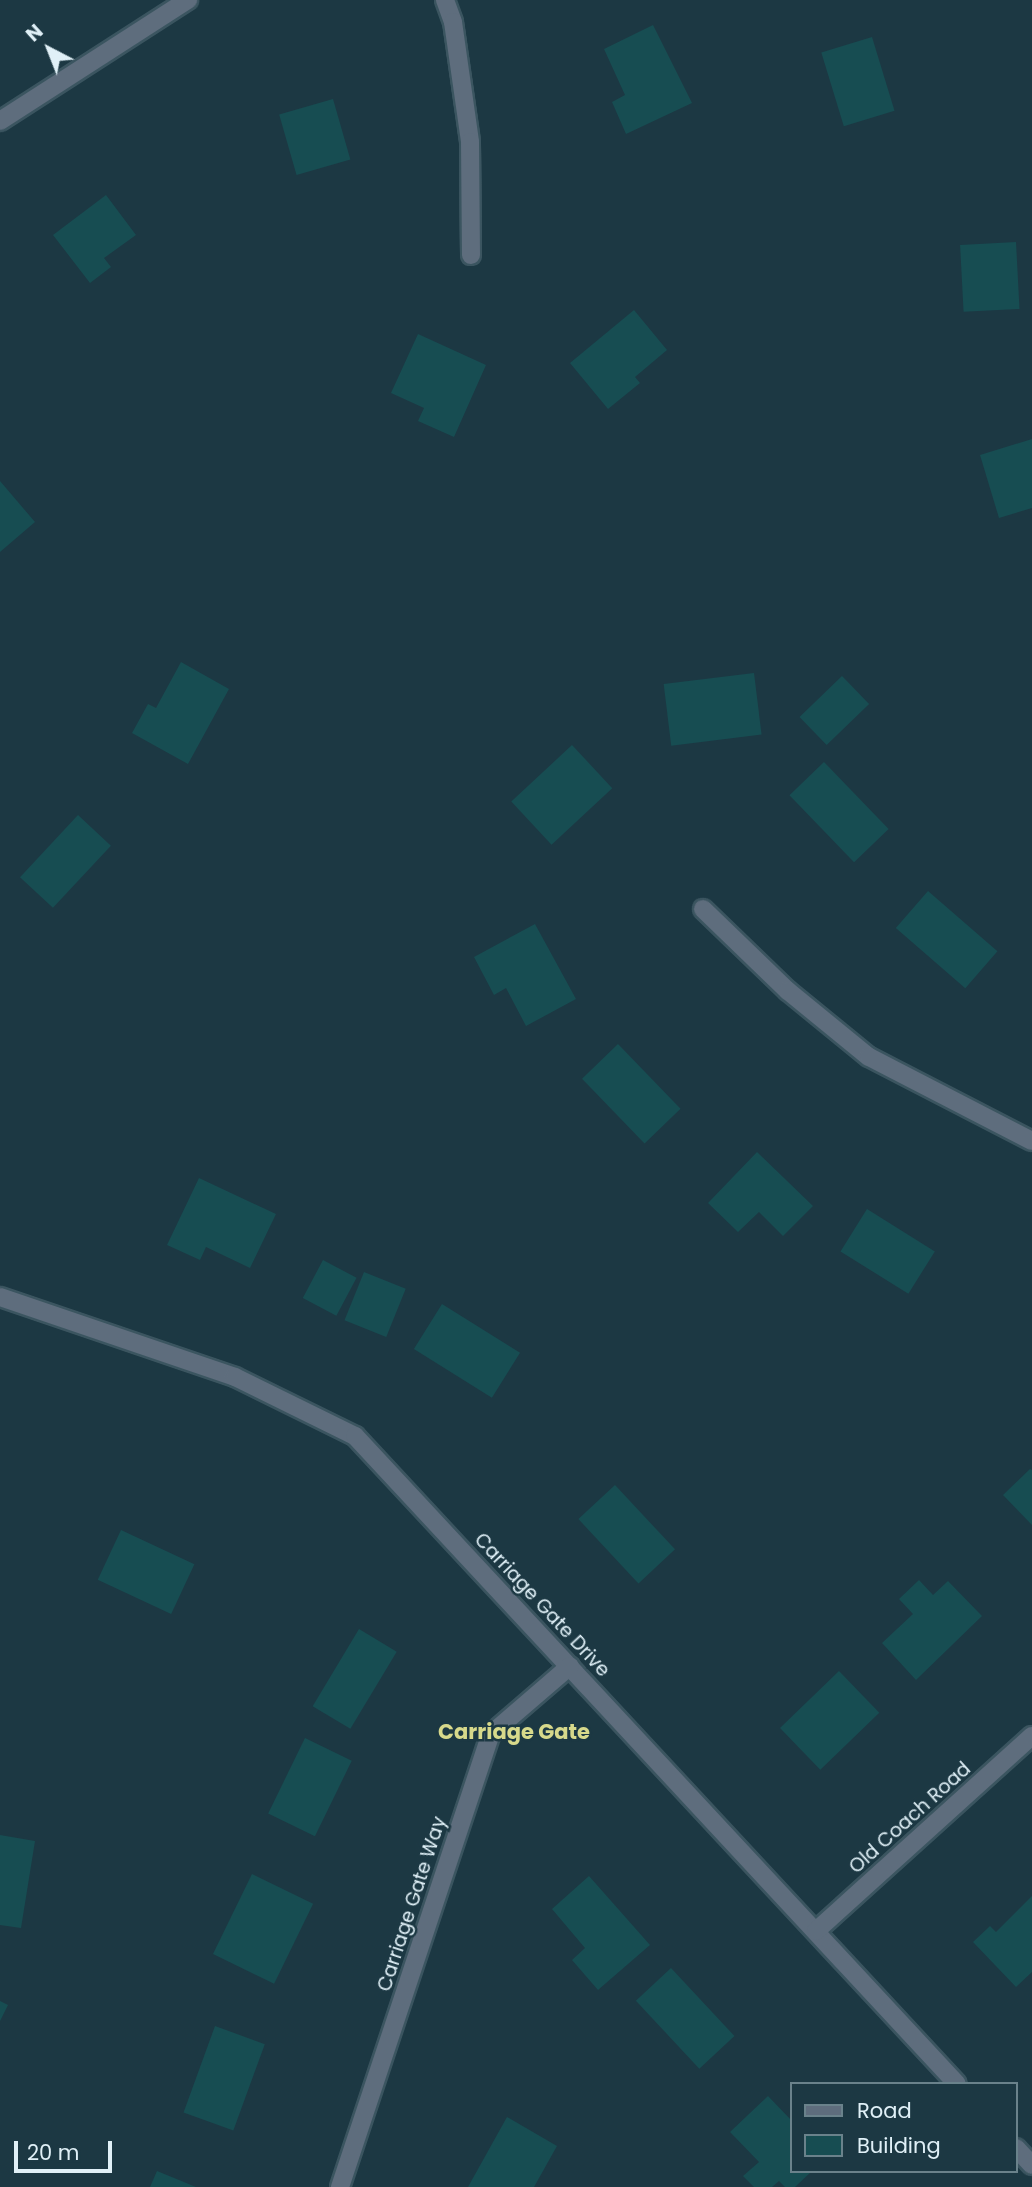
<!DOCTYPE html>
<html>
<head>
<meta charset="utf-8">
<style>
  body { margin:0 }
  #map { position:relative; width:1032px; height:2187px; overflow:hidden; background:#1c3843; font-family:Poppins,sans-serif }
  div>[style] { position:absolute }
  .building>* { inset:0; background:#174d52; transform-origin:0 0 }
  .roads { filter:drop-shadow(2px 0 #3b5560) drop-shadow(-2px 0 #3b5560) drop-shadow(0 2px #3b5560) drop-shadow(0 -2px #3b5560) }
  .minor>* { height:18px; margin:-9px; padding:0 9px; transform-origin:9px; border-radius:9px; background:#5e6d7d }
  .tertiary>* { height:18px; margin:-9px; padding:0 9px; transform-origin:9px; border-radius:9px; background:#5e6d7d }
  span { translate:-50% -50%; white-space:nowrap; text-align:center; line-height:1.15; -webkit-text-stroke:5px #1c3843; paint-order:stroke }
  .street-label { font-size:19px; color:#e0f0f7 }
  .neighbourhood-label { font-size:21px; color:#d7d98b; font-weight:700 }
  .legend { position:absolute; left:790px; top:2082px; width:228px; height:91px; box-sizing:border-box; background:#1c3843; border:2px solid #6a828b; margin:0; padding:9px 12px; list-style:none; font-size:21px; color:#e0f0f7 }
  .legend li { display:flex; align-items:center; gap:14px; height:35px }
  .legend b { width:35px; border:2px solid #6a828b }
  .north { position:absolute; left:14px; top:14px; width:70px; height:70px; -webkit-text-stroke:5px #1c3843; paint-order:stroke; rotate:318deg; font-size:19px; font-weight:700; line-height:28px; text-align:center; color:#e0f0f7 }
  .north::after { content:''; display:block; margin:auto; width:24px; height:32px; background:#e0f0f7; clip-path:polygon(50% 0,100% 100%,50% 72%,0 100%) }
  .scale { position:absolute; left:14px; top:2141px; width:98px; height:32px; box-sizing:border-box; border:4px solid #e0f0f7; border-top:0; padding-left:9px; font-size:21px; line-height:24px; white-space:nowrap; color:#e0f0f7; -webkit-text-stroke:5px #1c3843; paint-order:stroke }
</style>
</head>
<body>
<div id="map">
  <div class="building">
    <i style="clip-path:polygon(653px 25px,692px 103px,626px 134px,612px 102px,625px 95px,604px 49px)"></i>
    <i style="left:872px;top:37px;width:77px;height:53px;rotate:73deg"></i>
    <i style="left:333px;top:99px;width:63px;height:56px;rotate:74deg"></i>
    <i style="clip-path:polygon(106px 195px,136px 235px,104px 258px,111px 267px,90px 283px,53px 235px)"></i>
    <i style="left:1016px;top:242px;width:67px;height:56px;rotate:87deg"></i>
    <i style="clip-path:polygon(634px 310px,667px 350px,635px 377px,640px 383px,608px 409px,570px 363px)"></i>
    <i style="clip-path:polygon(418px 334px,486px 365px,454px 437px,418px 421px,424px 408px,391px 393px)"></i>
    <i style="clip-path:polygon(1032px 439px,1032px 508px,999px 518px,980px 455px)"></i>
    <i style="clip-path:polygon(0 481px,35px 522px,0 552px)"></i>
    <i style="clip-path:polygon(181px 662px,229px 689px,188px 764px,132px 733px,148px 704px,156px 708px)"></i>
    <i style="left:754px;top:673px;width:62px;height:91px;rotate:83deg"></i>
    <i style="left:842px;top:676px;width:39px;height:59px;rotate:46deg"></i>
    <i style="left:572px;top:745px;width:59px;height:83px;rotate:47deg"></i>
    <i style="left:824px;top:762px;width:93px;height:48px;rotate:46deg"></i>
    <i style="left:78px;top:815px;width:45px;height:85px;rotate:43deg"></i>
    <i style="left:928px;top:891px;width:92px;height:49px;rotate:41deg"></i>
    <i style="clip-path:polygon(535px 924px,576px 999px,526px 1026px,506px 988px,494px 995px,474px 957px)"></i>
    <i style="left:618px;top:1044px;width:90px;height:50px;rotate:46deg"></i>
    <i style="clip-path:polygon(757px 1152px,813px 1206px,783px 1236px,759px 1212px,738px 1232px,708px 1203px)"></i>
    <i style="clip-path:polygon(199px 1178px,276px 1214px,250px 1268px,206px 1247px,200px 1260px,167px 1245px)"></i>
    <i style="left:867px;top:1209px;width:80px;height:50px;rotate:32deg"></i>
    <i style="left:323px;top:1260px;width:38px;height:43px;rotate:28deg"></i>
    <i style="left:364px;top:1272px;width:45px;height:52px;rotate:22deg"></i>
    <i style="left:442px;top:1304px;width:92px;height:53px;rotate:32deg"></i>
    <i style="clip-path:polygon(1030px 1469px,1032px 1470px,1032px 1525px,1003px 1495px)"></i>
    <i style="left:615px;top:1485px;width:88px;height:50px;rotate:47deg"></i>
    <i style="left:121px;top:1530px;width:81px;height:55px;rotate:25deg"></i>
    <i style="clip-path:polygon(919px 1580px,933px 1595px,948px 1581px,982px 1616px,916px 1680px,882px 1643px,913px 1614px,899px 1599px)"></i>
    <i style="left:359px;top:1629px;width:44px;height:90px;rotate:31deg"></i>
    <i style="left:839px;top:1671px;width:58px;height:82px;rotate:46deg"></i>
    <i style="left:305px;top:1738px;width:52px;height:84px;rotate:26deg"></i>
    <i style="clip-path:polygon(0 1835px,35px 1841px,21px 1928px,0 1925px)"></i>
    <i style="left:252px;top:1874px;width:68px;height:89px;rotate:26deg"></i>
    <i style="clip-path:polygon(589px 1876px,650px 1945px,598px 1990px,572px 1960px,585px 1948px,552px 1909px)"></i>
    <i style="clip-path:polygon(1032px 1896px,1032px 1972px,1016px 1987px,973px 1942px,990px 1926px,996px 1932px)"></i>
    <i style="left:671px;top:1968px;width:93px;height:48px;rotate:47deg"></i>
    <i style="clip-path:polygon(0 2001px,8px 2005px,0 2021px)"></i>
    <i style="left:215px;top:2026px;width:53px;height:92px;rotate:20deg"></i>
    <i style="clip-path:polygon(768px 2096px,792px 2121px,792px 2171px,812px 2171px,795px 2187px,785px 2187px,779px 2181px,772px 2187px,754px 2187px,743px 2176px,759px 2162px,730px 2132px)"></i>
    <i style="clip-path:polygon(507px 2117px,557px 2146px,534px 2187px,468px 2187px)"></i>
    <i style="clip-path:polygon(157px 2171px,196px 2187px,150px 2187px)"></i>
  </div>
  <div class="roads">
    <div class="minor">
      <i style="left:445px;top:0;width:23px;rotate:70deg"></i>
      <i style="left:453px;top:22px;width:121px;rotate:81.9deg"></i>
      <i style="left:470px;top:142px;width:113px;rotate:89.5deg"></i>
      <i style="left:703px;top:909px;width:118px;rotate:44deg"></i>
      <i style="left:788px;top:991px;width:104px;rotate:39.2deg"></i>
      <i style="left:869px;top:1057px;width:183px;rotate:27.3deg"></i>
      <i style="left:0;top:1297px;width:248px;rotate:18.8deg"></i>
      <i style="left:235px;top:1377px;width:134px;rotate:26.2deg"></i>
      <i style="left:355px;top:1436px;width:884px;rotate:47.11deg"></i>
      <i style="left:816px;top:1931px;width:291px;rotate:-42.1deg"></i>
      <i style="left:1016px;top:2148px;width:23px;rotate:47deg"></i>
      <i style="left:340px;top:2187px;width:478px;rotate:-71.6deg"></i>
      <i style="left:491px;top:1734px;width:104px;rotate:-40.7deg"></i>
    </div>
    <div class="tertiary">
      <i style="left:0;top:121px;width:224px;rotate:-32.8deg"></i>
    </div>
  </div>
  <div class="street-label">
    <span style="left:542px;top:1605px;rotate:47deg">Carriage Gate Drive</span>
    <span style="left:910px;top:1818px;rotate:-42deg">Old Coach Road</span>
    <span style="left:412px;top:1904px;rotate:-72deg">Carriage Gate Way</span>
  </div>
  <div class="neighbourhood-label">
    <span style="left:514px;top:1732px">Carriage Gate</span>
  </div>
  <ul class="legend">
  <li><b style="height:9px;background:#5e6d7d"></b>Road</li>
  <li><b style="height:19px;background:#174d52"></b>Building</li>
  </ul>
  <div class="north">N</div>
  <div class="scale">20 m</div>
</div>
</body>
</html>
